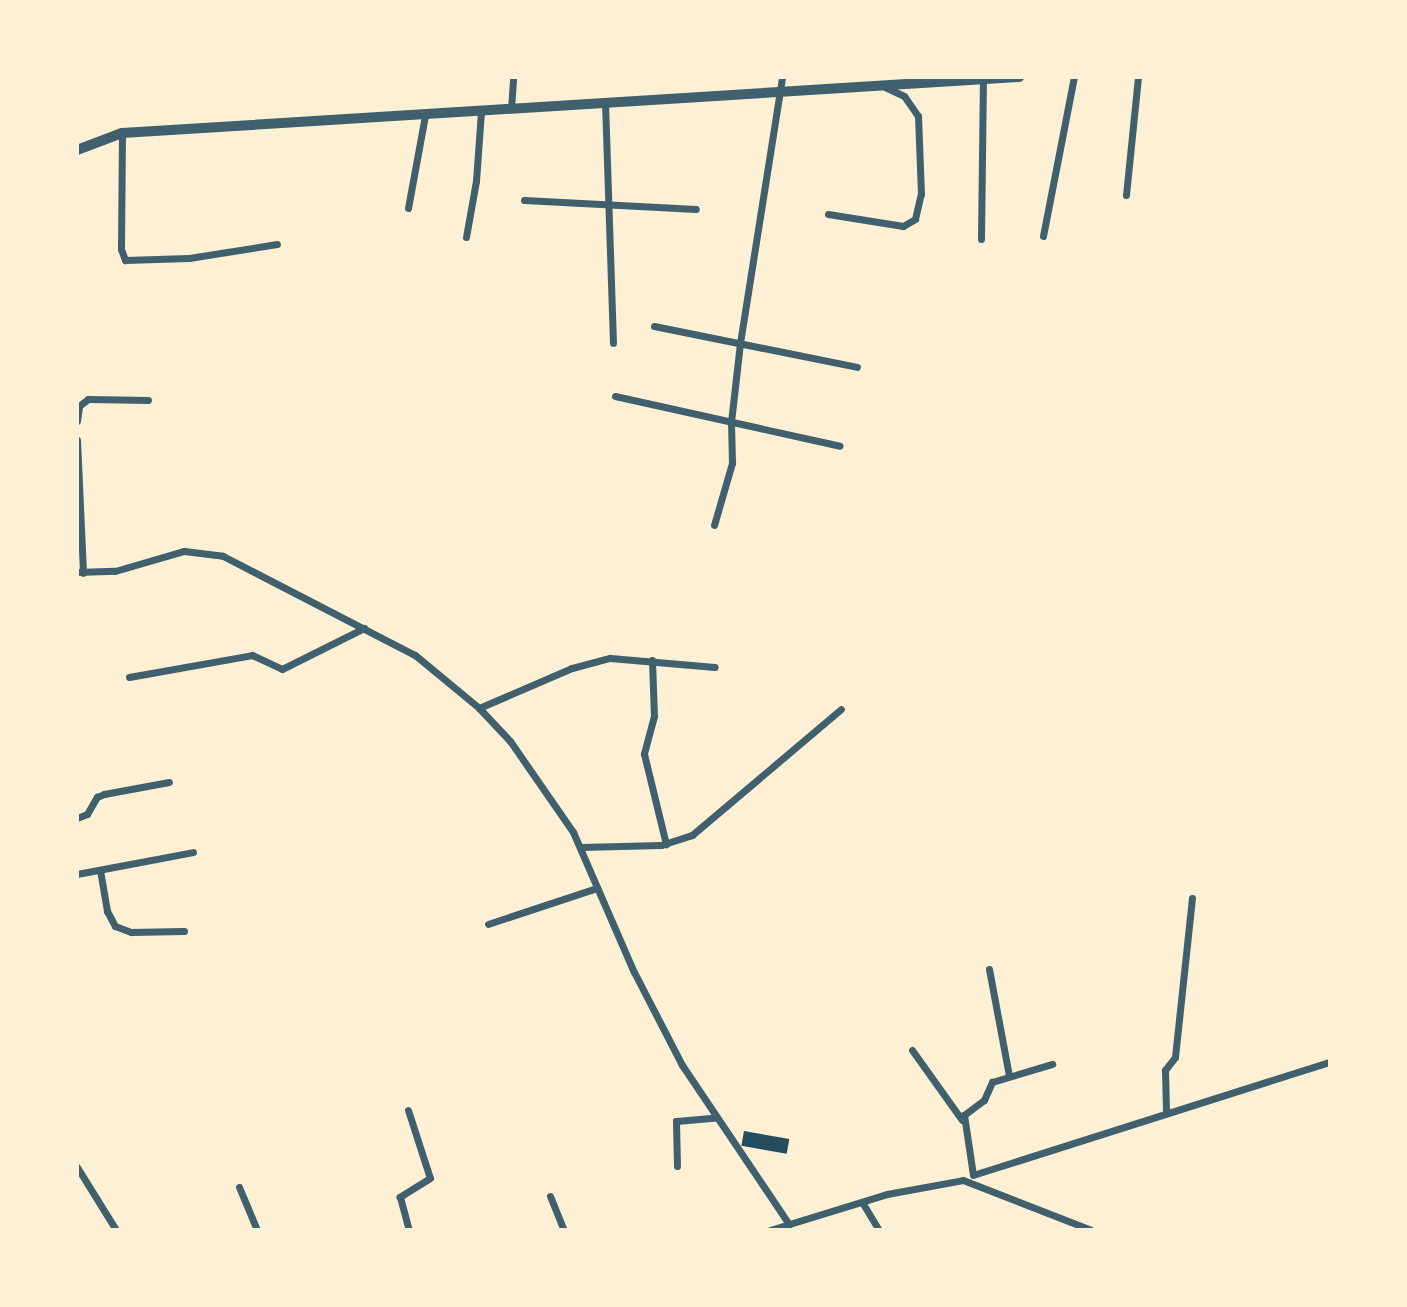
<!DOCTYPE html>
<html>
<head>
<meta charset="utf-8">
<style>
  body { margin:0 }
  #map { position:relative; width:1407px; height:1307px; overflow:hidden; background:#fdf0d5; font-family:Quicksand,sans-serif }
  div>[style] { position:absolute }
  .building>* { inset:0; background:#264d5e; transform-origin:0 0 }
  .minor>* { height:7px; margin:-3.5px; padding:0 3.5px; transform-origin:3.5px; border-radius:3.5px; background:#3f606c }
  .tertiary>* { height:10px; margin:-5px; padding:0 5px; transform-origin:5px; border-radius:5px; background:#3f606c }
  span { translate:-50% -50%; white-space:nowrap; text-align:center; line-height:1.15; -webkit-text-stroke:6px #fdf0d5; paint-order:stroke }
  .frame { position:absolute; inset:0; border:79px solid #fdf0d5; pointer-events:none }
</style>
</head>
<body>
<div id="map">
  <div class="building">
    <i style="left:744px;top:1131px;width:46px;height:15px;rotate:10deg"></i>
  </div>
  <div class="minor">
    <i style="left:605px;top:102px;width:241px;rotate:88.1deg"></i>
    <i style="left:511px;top:109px;width:32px;rotate:-86deg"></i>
    <i style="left:122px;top:133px;width:116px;rotate:90.5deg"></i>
    <i style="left:121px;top:249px;width:12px;rotate:70deg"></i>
    <i style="left:125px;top:260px;width:64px;rotate:-1.8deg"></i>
    <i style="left:189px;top:258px;width:89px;rotate:-9deg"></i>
    <i style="left:1126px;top:195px;width:119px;rotate:-84.2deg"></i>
    <i style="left:524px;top:200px;width:172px;rotate:3deg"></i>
    <i style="left:408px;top:208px;width:95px;rotate:-79.6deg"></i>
    <i style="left:828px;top:214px;width:76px;rotate:9.1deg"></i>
    <i style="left:903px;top:226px;width:14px;rotate:-30deg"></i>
    <i style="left:915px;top:219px;width:26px;rotate:-77deg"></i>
    <i style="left:921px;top:194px;width:78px;rotate:-92.2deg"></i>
    <i style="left:918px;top:116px;width:24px;rotate:-125deg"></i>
    <i style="left:904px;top:96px;width:21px;rotate:-155deg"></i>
    <i style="left:1043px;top:236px;width:162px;rotate:-79deg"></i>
    <i style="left:466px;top:237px;width:57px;rotate:-79.9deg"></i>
    <i style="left:476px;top:181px;width:70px;rotate:-85.9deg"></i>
    <i style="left:981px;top:239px;width:159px;rotate:-89.3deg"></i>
    <i style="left:654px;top:326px;width:207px;rotate:11.4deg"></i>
    <i style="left:615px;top:396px;width:230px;rotate:12.5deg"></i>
    <i style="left:77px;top:421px;width:15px;rotate:-82deg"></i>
    <i style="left:79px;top:406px;width:11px;rotate:-38deg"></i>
    <i style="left:88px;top:399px;width:60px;rotate:1deg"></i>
    <i style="left:77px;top:440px;width:133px;rotate:87.4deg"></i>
    <i style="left:714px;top:525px;width:65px;rotate:-73.8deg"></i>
    <i style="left:732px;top:463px;width:41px;rotate:-91.4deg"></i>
    <i style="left:731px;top:422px;width:80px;rotate:-83.5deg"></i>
    <i style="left:740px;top:343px;width:269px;rotate:-81deg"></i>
    <i style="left:77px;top:572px;width:38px;rotate:-2deg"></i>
    <i style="left:115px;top:571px;width:72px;rotate:-16.2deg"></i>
    <i style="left:184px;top:551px;width:39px;rotate:7deg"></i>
    <i style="left:223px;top:556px;width:216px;rotate:27.3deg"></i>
    <i style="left:415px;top:655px;width:83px;rotate:39.6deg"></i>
    <i style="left:479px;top:708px;width:45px;rotate:46.8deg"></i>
    <i style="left:510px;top:741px;width:111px;rotate:55.3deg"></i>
    <i style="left:573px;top:832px;width:153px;rotate:66.5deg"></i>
    <i style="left:634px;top:972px;width:105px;rotate:62.7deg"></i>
    <i style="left:682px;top:1065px;width:192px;rotate:56.1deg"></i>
    <i style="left:652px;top:660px;width:56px;rotate:88deg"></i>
    <i style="left:654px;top:716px;width:39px;rotate:105deg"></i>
    <i style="left:644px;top:754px;width:93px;rotate:76.3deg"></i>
    <i style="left:129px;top:677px;width:125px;rotate:-10.1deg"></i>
    <i style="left:252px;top:655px;width:33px;rotate:25deg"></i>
    <i style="left:282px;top:669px;width:92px;rotate:-26.6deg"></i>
    <i style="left:479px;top:708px;width:101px;rotate:-23.3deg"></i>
    <i style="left:572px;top:668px;width:39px;rotate:-15deg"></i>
    <i style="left:610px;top:658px;width:105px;rotate:4.9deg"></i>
    <i style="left:77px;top:818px;width:11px;rotate:-22deg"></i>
    <i style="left:87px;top:814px;width:20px;rotate:-60deg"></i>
    <i style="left:97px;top:797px;width:8px;rotate:-23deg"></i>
    <i style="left:104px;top:794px;width:66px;rotate:-10.5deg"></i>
    <i style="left:581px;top:847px;width:80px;rotate:-1.4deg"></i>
    <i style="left:661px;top:845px;width:33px;rotate:-18deg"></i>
    <i style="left:692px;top:835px;width:195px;rotate:-40.2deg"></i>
    <i style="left:100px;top:870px;width:42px;rotate:80.3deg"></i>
    <i style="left:107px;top:911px;width:17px;rotate:62deg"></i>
    <i style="left:115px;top:926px;width:17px;rotate:21deg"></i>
    <i style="left:131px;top:932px;width:53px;rotate:-1.1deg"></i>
    <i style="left:77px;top:874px;width:118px;rotate:-10.7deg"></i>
    <i style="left:488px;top:924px;width:115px;rotate:-18.3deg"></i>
    <i style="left:989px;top:969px;width:109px;rotate:79.4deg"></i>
    <i style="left:912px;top:1050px;width:86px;rotate:54.5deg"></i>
    <i style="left:408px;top:1110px;width:71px;rotate:72.1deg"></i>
    <i style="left:430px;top:1178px;width:36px;rotate:148deg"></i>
    <i style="left:400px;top:1197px;width:34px;rotate:75deg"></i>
    <i style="left:1166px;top:1111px;width:41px;rotate:-91.4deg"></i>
    <i style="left:1165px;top:1070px;width:16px;rotate:-52deg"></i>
    <i style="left:1175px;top:1057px;width:160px;rotate:-83.9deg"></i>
    <i style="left:677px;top:1166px;width:45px;rotate:-91.3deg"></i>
    <i style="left:676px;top:1121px;width:38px;rotate:-5deg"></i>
    <i style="left:77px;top:1167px;width:74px;rotate:58.2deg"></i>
    <i style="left:976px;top:1174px;width:371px;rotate:-17.6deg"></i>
    <i style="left:973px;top:1175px;width:61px;rotate:-98.5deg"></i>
    <i style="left:964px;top:1115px;width:25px;rotate:-37deg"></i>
    <i style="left:984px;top:1100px;width:20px;rotate:-66deg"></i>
    <i style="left:992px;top:1082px;width:63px;rotate:-16.7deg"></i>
    <i style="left:239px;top:1187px;width:47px;rotate:67.3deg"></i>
    <i style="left:550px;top:1196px;width:37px;rotate:68deg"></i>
    <i style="left:862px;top:1202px;width:33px;rotate:59deg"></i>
    <i style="left:770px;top:1230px;width:122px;rotate:-17.1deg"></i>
    <i style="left:887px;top:1194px;width:77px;rotate:-10.4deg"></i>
    <i style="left:963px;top:1180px;width:137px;rotate:21.3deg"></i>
  </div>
  <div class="tertiary">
    <i style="left:77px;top:150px;width:48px;rotate:-20.7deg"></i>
    <i style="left:122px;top:133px;width:899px;rotate:-3.57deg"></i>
  </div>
  <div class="frame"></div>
</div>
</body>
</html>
